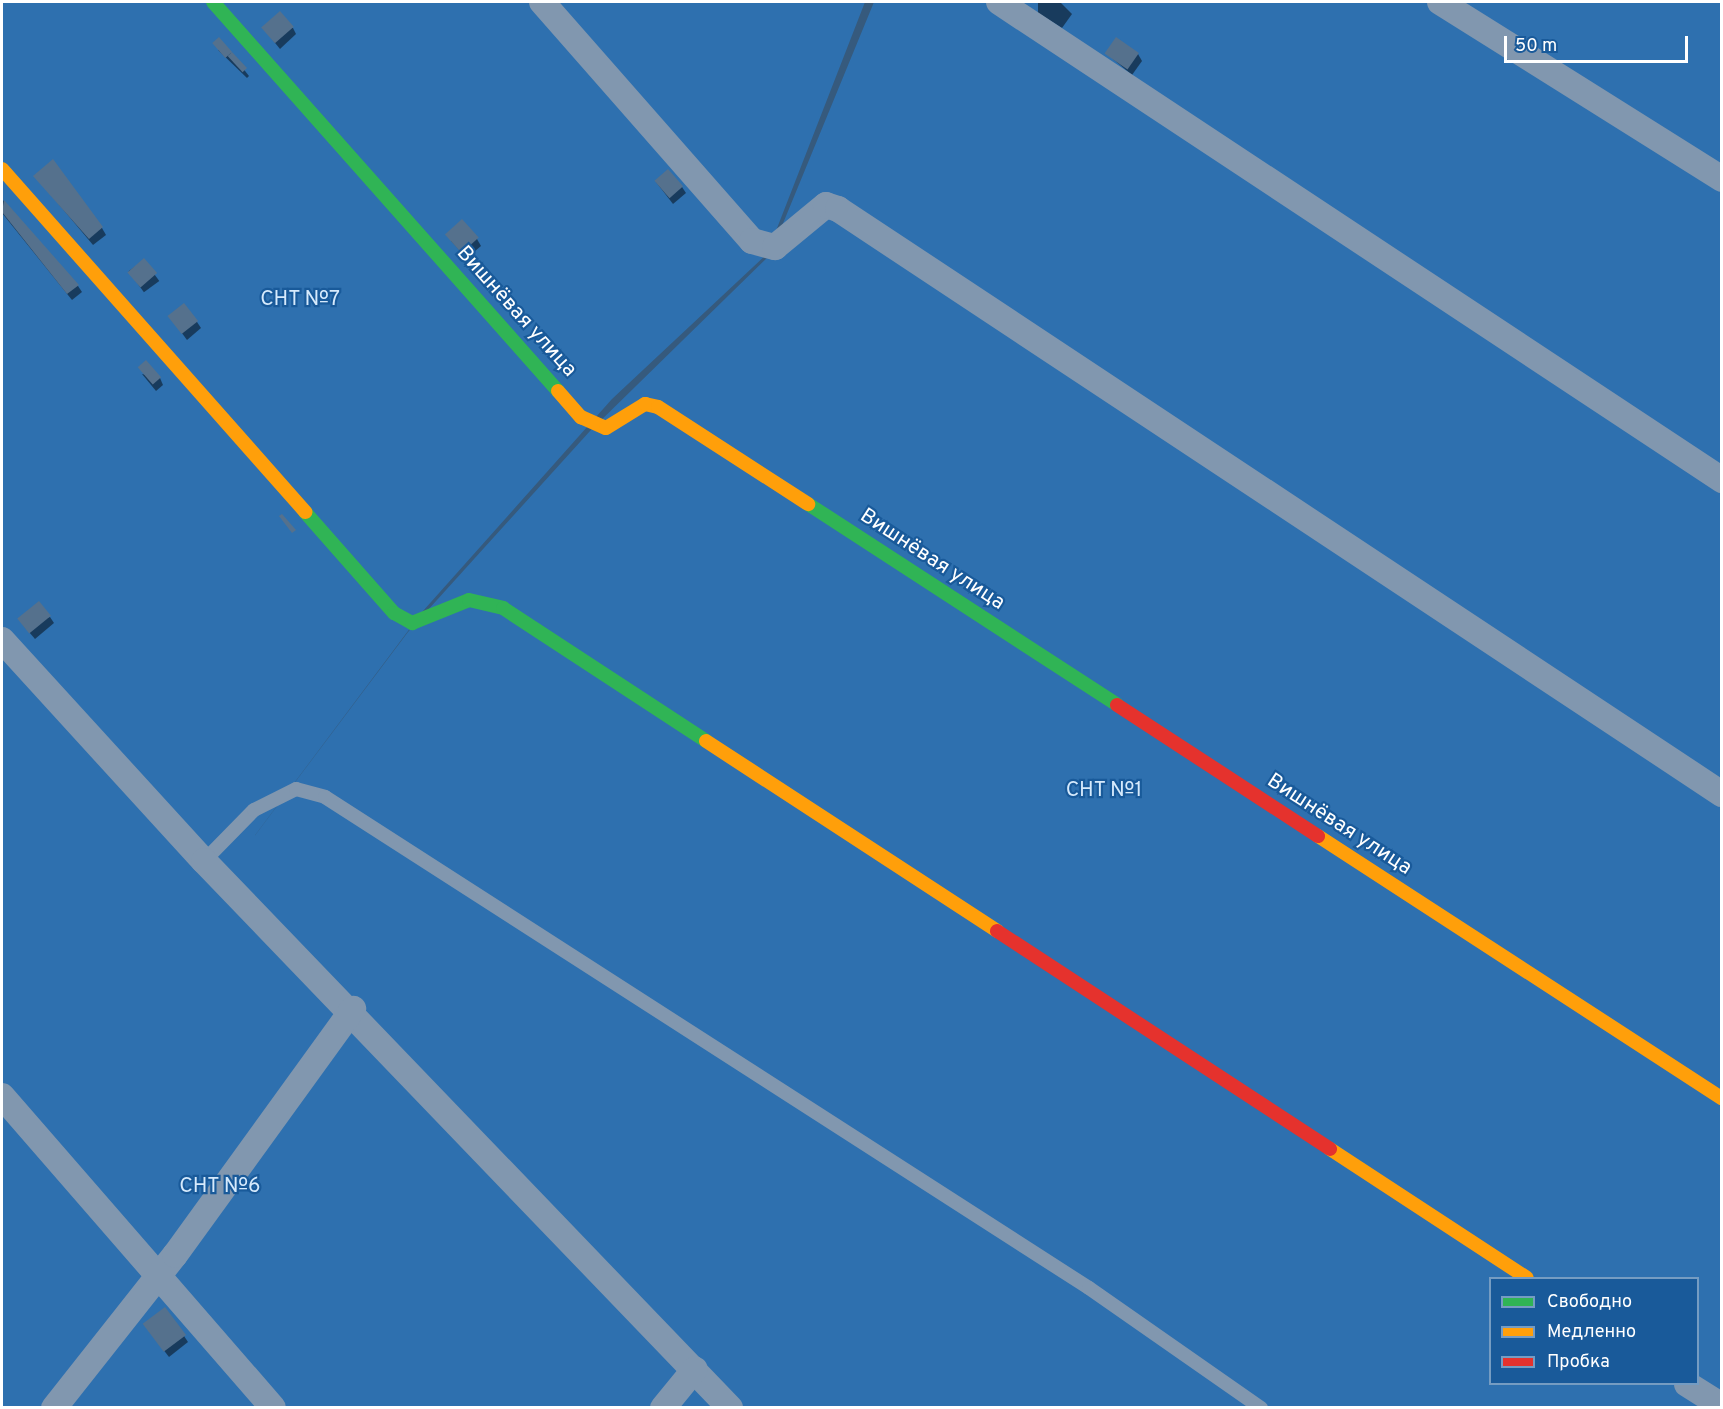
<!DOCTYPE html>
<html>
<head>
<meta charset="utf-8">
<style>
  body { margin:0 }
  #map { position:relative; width:1723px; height:1409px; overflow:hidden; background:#365a7d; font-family:Overpass,sans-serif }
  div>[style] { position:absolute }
  .green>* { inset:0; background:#2e70af }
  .shadow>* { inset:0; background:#0007; transform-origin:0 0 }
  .building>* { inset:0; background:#55718d; transform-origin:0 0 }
  .lane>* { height:14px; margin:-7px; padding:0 7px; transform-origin:7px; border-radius:7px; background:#8197af }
  .street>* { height:26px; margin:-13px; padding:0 13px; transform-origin:13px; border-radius:13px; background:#8197af }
  .fast>* { height:14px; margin:-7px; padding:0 7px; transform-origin:7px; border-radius:7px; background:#30b455 }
  .slow>* { height:14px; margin:-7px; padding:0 7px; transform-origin:7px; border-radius:7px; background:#ff9f0a }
  .jam>* { height:14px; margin:-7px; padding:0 7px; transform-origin:7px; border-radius:7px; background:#e5322d }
  span { translate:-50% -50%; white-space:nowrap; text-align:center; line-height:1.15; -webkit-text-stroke:4.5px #195a9a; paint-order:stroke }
  .park-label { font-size:21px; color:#d6eafc }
  .street-label { font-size:21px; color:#fff }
  .frame { position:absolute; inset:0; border:3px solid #fff; pointer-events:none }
  .legend { position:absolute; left:1489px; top:1277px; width:210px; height:108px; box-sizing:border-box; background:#195a9a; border:2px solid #759cc2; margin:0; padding:8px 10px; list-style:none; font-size:18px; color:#fff }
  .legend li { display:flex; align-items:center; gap:12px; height:30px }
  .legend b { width:30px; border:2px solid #759cc2 }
  .scale { position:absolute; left:1504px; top:36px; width:184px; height:27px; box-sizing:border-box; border:3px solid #fff; border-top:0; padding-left:8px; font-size:18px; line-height:21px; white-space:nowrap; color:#fff; -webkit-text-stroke:4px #195a9a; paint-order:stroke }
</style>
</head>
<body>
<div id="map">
  <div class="green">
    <i style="clip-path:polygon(evenodd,2px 2px,865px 2px,767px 254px,612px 399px,423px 611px,226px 874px,408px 632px,590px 431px,770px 255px,874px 2px,1721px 2px,1721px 1407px,2px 1408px,2px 2px,1490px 1278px,1698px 1278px,1698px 1384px,1490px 1384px,1490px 1278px)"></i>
  </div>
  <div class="shadow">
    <i style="clip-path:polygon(1038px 2px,1060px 2px,1072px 14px,1062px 28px,1038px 13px)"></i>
    <i style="clip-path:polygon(263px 28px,293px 28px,296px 34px,280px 49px)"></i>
    <i style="clip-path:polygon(218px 50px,231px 53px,249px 76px,247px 78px)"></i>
    <i style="clip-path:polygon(1106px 53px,1138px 54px,1142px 61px,1132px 75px)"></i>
    <i style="clip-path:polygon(35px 176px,102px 228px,106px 235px,93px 245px)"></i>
    <i style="clip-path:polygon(656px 182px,682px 187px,686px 193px,673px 204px)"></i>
    <i style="clip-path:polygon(2px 199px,78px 286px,82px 292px,72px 300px,2px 213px)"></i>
    <i style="clip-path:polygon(477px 239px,481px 246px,467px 258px,451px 241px)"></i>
    <i style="left:144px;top:260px;width:26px;height:19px;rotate:54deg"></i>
    <i style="clip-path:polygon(170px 317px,197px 322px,201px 328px,187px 340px)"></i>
    <i style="clip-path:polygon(142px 374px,160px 378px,163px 385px,156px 391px)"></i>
    <i style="clip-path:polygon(50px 617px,54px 623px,35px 639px,23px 625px)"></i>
    <i style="clip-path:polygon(149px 1331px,184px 1336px,188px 1342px,169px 1357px)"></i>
  </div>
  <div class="building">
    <i style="left:280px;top:11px;width:21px;height:25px;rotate:49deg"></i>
    <i style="left:219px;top:37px;width:20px;height:9px;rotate:49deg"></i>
    <i style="left:1116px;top:37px;width:28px;height:20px;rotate:35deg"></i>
    <i style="left:232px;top:52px;width:22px;height:6px;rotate:47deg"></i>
    <i style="clip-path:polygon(53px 159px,103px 227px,89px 239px,33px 176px)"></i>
    <i style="left:668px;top:169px;width:23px;height:18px;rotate:49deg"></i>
    <i style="clip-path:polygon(4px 200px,79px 285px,67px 294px,2px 212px)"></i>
    <i style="left:462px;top:219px;width:25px;height:23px;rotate:48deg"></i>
    <i style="left:144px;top:258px;width:20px;height:22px;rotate:49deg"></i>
    <i style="left:184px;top:303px;width:23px;height:21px;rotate:52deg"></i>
    <i style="left:146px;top:360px;width:23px;height:11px;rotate:49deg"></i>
    <i style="clip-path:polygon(282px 514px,296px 530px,292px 533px,279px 516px)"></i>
    <i style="left:39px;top:601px;width:19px;height:28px;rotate:51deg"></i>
    <i style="left:165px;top:1307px;width:35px;height:28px;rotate:53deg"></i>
  </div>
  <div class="lane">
    <i style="left:204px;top:861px;width:71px;rotate:-45.6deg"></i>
    <i style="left:254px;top:810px;width:47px;rotate:-26.6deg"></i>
    <i style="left:296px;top:789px;width:30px;rotate:15deg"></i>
    <i style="left:325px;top:797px;width:908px;rotate:32.73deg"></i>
    <i style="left:1089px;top:1288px;width:210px;rotate:34.9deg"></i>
  </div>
  <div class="street">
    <i style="left:542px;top:2px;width:318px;rotate:48.7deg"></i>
    <i style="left:752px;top:241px;width:24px;rotate:15deg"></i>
    <i style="left:775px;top:247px;width:66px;rotate:-39.5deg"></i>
    <i style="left:826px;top:205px;width:13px;rotate:18deg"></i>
    <i style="left:838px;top:209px;width:1060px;rotate:33.5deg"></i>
    <i style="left:999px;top:2px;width:867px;rotate:33.47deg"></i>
    <i style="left:1440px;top:2px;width:333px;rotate:32.1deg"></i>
    <i style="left:2px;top:640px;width:299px;rotate:47.6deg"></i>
    <i style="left:204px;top:861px;width:759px;rotate:46.12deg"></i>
    <i style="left:2px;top:1096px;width:413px;rotate:49deg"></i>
    <i style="left:1687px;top:1384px;width:41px;rotate:32.2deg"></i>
    <i style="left:54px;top:1408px;width:195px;rotate:-51.7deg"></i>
    <i style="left:175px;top:1255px;width:304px;rotate:-54.1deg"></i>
    <i style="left:663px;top:1408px;width:50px;rotate:-50.6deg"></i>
  </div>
  <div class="fast">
    <i style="left:213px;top:2px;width:520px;rotate:48.43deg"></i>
    <i style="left:808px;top:504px;width:369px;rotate:33deg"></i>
    <i style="left:305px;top:512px;width:135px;rotate:48.6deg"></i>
    <i style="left:394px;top:613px;width:21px;rotate:29deg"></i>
    <i style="left:412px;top:623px;width:61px;rotate:-22deg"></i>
    <i style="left:469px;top:600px;width:35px;rotate:13deg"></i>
    <i style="left:503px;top:608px;width:243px;rotate:33.2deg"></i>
  </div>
  <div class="slow">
    <i style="left:2px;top:169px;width:458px;rotate:48.5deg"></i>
    <i style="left:558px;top:391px;width:35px;rotate:49deg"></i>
    <i style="left:581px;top:417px;width:27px;rotate:24deg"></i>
    <i style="left:606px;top:428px;width:46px;rotate:-31.6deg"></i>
    <i style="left:645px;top:404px;width:13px;rotate:13deg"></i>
    <i style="left:658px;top:407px;width:179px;rotate:32.9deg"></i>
    <i style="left:706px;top:741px;width:348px;rotate:33.1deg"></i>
    <i style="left:1318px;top:836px;width:482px;rotate:33deg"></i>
    <i style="left:1330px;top:1149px;width:235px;rotate:33.2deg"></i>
  </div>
  <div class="jam">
    <i style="left:1117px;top:705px;width:240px;rotate:33.1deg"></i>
    <i style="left:997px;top:931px;width:398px;rotate:33.2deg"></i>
  </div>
  <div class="park-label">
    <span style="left:300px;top:300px">СНТ №7</span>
    <span style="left:1104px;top:791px">СНТ №1</span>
    <span style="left:220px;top:1187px">СНТ №6</span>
  </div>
  <div class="street-label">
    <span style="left:516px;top:312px;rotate:48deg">Вишнёвая улица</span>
    <span style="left:932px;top:560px;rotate:33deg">Вишнёвая улица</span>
    <span style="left:1339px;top:825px;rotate:33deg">Вишнёвая улица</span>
  </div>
  <div class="frame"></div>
  <ul class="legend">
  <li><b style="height:8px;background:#30b455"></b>Свободно</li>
  <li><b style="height:8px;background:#ff9f0a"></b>Медленно</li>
  <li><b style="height:8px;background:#e5322d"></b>Пробка</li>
  </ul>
  <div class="scale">50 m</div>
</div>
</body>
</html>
